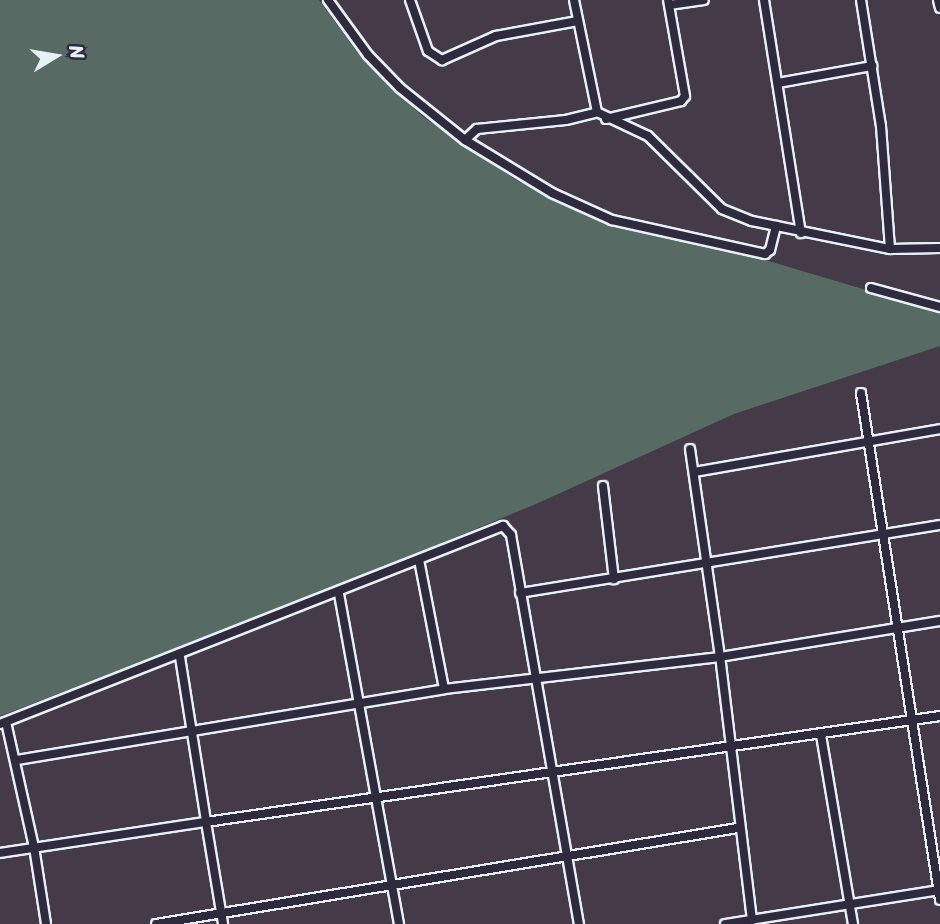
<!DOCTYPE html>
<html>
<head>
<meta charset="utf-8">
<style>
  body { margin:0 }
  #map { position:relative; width:940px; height:924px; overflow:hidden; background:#443a48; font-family:Sriracha,sans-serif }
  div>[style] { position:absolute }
  .green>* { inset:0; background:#576b64 }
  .roads { filter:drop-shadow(2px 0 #e8f1f8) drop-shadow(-2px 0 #e8f1f8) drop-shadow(0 2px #e8f1f8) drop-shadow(0 -2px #e8f1f8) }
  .minor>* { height:8px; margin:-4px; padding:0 4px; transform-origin:4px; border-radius:4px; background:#2f2a3d }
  span { translate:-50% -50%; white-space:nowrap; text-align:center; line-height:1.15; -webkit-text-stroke:6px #2f2a3d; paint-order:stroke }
  .north { position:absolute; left:21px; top:21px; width:70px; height:70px; -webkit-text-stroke:5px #2f2a3d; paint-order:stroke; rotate:79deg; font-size:19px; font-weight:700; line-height:28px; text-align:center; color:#e8f1f8 }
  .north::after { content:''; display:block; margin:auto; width:24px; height:32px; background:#e8f1f8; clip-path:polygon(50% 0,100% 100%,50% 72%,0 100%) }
</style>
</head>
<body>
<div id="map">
  <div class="green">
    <i style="clip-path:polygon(0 0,319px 0,357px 52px,422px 116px,516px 180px,613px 224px,718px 246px,940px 312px,940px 346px,734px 414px,536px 504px,293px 604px,0 716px)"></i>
  </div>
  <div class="roads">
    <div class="minor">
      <i style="left:328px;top:0;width:68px;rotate:54deg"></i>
      <i style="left:368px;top:55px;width:46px;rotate:45.9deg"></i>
      <i style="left:400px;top:88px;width:83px;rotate:38.7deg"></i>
      <i style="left:465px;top:140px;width:102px;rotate:31.3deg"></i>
      <i style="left:552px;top:193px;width:66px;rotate:24.2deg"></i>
      <i style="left:612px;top:220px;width:157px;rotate:12.5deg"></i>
      <i style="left:765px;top:254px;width:6px;rotate:-39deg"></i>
      <i style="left:770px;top:250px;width:25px;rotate:-76deg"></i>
      <i style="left:410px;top:0;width:54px;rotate:70.6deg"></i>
      <i style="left:428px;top:51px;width:17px;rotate:33deg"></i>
      <i style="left:442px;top:60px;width:59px;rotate:-24deg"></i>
      <i style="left:496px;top:36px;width:83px;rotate:-10.4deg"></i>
      <i style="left:574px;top:0;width:114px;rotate:78.4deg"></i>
      <i style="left:597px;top:112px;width:56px;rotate:25.2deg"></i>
      <i style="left:648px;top:136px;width:104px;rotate:44.6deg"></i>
      <i style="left:722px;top:209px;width:32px;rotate:22deg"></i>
      <i style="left:752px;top:221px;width:141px;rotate:11.5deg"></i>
      <i style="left:890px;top:249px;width:50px;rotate:-1.1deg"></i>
      <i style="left:764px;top:0;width:236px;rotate:81deg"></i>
      <i style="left:861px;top:0;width:128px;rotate:81deg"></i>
      <i style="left:881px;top:126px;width:123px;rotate:85.8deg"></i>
      <i style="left:938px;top:0;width:8px;rotate:76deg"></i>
      <i style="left:669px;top:5px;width:35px;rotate:-8deg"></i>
      <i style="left:778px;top:83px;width:96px;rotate:-10.3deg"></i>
      <i style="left:606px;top:119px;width:77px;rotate:-13.5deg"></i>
      <i style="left:681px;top:101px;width:6px;rotate:-51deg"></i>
      <i style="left:685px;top:96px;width:97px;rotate:-100deg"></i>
      <i style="left:465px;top:140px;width:16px;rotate:-43deg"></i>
      <i style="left:477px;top:129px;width:89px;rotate:-5.8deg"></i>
      <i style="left:566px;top:120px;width:32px;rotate:-14deg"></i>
      <i style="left:871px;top:288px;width:72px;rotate:15.4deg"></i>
      <i style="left:861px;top:393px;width:513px;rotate:81.14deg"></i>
      <i style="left:694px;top:472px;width:250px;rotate:-9.9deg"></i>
      <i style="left:603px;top:486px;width:94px;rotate:83.3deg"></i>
      <i style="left:419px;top:560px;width:131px;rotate:79deg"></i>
      <i style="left:520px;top:593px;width:425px;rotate:-9.2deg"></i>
      <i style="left:339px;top:594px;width:335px;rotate:79.7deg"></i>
      <i style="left:180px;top:657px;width:167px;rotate:81deg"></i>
      <i style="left:206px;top:822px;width:742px;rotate:-8.22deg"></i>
      <i style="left:6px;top:722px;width:128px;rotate:77.4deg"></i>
      <i style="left:34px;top:847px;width:78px;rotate:81.1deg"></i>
      <i style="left:0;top:724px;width:541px;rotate:-21.49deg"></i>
      <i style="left:503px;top:526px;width:12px;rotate:48deg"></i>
      <i style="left:511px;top:535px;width:395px;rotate:80.1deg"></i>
      <i style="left:821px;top:735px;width:192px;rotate:80.4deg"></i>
      <i style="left:17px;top:760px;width:433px;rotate:-9.4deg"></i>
      <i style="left:444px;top:689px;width:278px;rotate:-6.6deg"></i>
      <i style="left:720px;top:657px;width:210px;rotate:-98.2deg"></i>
      <i style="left:0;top:853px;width:208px;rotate:-8.6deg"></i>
      <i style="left:206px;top:822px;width:103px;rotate:80.5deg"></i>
      <i style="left:752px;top:920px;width:265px;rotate:-96.9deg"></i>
      <i style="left:720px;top:657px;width:223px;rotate:-9.3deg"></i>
      <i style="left:156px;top:924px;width:590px;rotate:-9.37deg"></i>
      <i style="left:725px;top:924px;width:218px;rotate:-9deg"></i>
    </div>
  </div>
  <div class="north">N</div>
</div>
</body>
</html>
